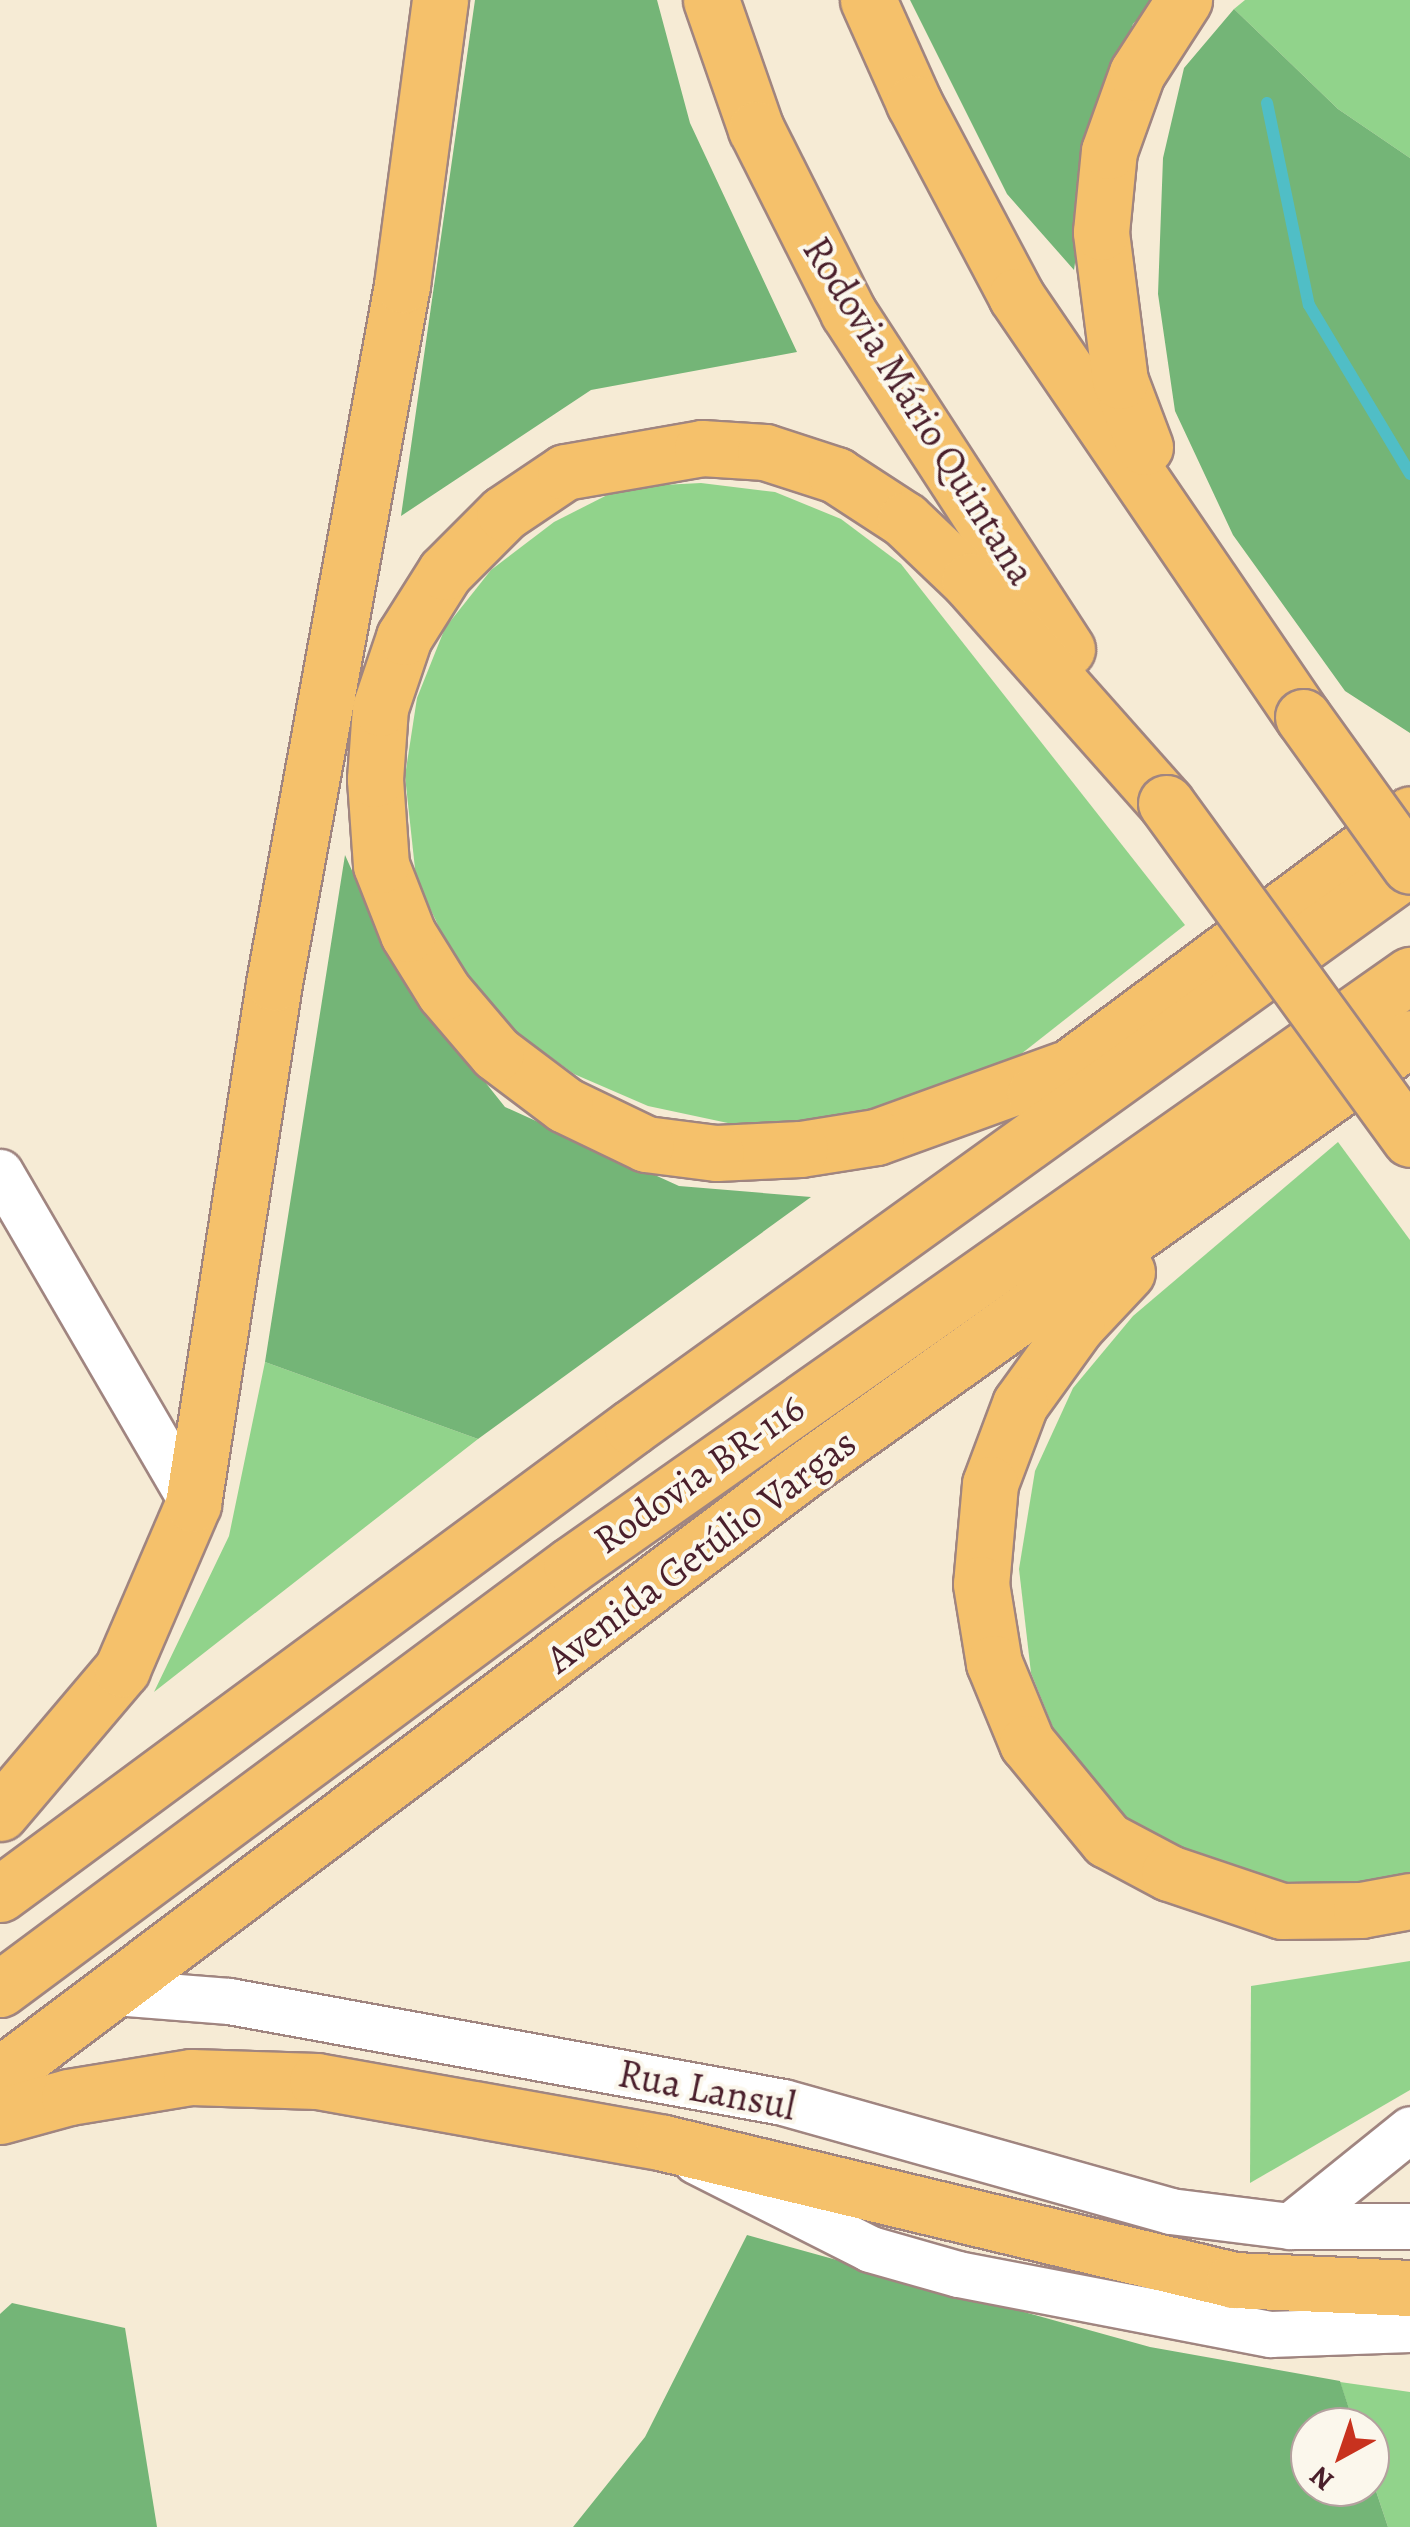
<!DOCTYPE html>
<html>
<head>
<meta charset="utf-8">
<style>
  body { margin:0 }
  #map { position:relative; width:1410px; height:2527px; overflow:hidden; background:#f6ebd5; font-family:Alegreya,serif }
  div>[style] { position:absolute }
  .green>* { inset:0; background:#91d38b }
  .forest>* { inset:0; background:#74b577 }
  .stream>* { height:12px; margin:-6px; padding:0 6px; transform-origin:6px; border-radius:6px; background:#50bec6 }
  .roads { filter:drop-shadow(2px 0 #a08580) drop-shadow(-2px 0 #a08580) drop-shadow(0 2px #a08580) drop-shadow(0 -2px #a08580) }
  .minor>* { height:45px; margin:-22.5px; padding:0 22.5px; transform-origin:22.5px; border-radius:22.5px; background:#fff }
  .highway>* { height:55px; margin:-27.5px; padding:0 27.5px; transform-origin:27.5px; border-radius:27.5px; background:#f5c16b }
  .bridges { filter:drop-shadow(2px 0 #a08580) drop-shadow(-2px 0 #a08580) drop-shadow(0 2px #a08580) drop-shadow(0 -2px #a08580) }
  .highway-bridge>* { height:55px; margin:-27.5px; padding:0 27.5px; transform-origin:27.5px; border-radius:27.5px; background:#f5c16b }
  span { translate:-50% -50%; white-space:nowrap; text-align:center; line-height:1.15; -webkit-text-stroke:8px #fbf7ec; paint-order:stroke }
  .street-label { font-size:40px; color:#4a1f2b }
  .north { position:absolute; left:1290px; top:2407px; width:100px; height:100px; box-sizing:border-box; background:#fbf7ec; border:2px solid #b4a19f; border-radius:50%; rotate:220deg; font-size:28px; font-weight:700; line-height:40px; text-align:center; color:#4a1f2b }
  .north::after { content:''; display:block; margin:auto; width:35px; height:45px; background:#c8321e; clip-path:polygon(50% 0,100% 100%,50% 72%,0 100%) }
</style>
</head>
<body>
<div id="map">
  <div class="green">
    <i style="clip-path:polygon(1245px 0,1410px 0,1410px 158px,1338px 109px,1234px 9px)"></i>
    <i style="clip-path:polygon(701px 483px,775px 492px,841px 519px,901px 564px,1185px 925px,997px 1073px,861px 1114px,742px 1126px,648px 1106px,574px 1074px,515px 1031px,457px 966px,416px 878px,405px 776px,417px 698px,445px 628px,491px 570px,554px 522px,623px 487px)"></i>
    <i style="clip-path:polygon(1338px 1142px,1410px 1240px,1410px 1878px,1269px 1891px,1181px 1858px,1106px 1805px,1058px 1740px,1031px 1673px,1019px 1569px,1035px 1471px,1073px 1388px,1133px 1316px)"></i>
    <i style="clip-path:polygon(265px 1362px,478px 1439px,154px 1692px,229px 1536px)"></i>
    <i style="clip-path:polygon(1410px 1961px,1410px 2090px,1250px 2183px,1251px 1986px)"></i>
    <i style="clip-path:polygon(1340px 2382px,1410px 2392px,1410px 2527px,1388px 2527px,1370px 2473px,1370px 2427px,1355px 2427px)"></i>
  </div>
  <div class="forest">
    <i style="clip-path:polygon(475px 0,657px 0,690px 123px,797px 352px,591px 390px,401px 516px)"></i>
    <i style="clip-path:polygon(910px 0,1156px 0,1133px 24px,1092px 142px,1074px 270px,1007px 194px)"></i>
    <i style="clip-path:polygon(1234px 9px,1338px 109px,1410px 158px,1410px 733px,1345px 691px,1233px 535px,1175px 411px,1158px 294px,1163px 158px,1184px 68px)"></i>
    <i style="clip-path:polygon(345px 855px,398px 973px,505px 1107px,679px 1186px,811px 1197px,478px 1439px,265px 1362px)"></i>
    <i style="clip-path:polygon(747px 2235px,1150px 2347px,1340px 2381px,1355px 2427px,1310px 2427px,1310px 2487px,1370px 2487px,1370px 2473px,1388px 2527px,573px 2527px,645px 2437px)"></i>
    <i style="clip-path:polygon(12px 2303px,125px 2328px,157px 2527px,0 2527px,0 2314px)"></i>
  </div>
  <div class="stream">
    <i style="left:1267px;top:103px;width:206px;rotate:78.3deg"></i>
    <i style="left:1309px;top:305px;width:197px;rotate:59.1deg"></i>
  </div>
  <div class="roads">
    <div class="minor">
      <i style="left:0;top:1172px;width:384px;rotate:59.8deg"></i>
      <i style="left:115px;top:1992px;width:114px;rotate:4.5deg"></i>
      <i style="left:229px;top:2001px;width:563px;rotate:10.33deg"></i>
      <i style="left:783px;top:2102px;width:402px;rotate:15.7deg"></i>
      <i style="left:1170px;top:2211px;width:121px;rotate:7.1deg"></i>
      <i style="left:1290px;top:2226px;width:120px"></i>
      <i style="left:696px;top:2161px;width:195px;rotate:26.8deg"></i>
      <i style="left:870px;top:2249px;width:91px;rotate:15.9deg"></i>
      <i style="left:958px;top:2274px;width:318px;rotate:10.9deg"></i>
      <i style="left:1270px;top:2334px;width:140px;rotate:-2deg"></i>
      <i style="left:1290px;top:2226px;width:154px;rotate:-38.9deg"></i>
    </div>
    <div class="highway">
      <i style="left:711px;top:0;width:137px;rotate:70.8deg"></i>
      <i style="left:756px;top:129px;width:205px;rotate:63.3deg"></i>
      <i style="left:848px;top:312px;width:402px;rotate:57deg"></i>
      <i style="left:868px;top:0;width:113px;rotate:65.9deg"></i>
      <i style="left:914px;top:103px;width:218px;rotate:62.1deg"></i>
      <i style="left:1016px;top:296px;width:510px;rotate:55.72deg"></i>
      <i style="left:1145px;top:447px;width:71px;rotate:-110.7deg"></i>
      <i style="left:1120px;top:381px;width:150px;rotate:-97.3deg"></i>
      <i style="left:1101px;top:232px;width:81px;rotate:-84.4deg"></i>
      <i style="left:1109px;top:151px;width:83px;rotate:-70.3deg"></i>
      <i style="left:1137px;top:73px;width:87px;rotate:-57.2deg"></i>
      <i style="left:1064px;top:1069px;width:200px;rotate:160.1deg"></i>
      <i style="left:876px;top:1137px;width:77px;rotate:171deg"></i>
      <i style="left:800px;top:1149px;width:84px;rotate:177.3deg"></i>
      <i style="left:716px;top:1153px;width:71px;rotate:-172.7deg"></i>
      <i style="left:646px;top:1144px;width:90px;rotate:-154.3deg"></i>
      <i style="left:565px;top:1105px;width:86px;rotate:-143deg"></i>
      <i style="left:496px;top:1053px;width:80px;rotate:-130.4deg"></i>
      <i style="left:444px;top:992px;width:68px;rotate:-121.8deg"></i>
      <i style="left:408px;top:934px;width:74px;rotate:-111.4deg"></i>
      <i style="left:381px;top:865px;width:86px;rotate:-94deg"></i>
      <i style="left:375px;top:779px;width:71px;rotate:-86deg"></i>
      <i style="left:380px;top:708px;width:75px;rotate:-71.3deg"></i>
      <i style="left:404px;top:637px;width:77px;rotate:-57.8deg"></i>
      <i style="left:445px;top:572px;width:83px;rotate:-45deg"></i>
      <i style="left:504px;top:513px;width:73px;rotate:-33.9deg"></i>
      <i style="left:565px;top:472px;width:139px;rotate:-9.9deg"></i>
      <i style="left:702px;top:448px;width:63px;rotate:3.6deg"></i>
      <i style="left:765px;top:452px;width:75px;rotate:17.9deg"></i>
      <i style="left:836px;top:475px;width:82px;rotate:33.1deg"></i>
      <i style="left:905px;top:520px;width:88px;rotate:43.6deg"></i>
      <i style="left:969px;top:581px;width:297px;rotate:48.4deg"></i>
      <i style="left:1035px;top:1093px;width:467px;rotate:-36.6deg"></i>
      <i style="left:1127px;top:1272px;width:73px;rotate:133.3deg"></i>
      <i style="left:1077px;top:1325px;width:97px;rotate:125.8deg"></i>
      <i style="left:1020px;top:1404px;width:85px;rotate:110.6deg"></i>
      <i style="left:990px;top:1484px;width:100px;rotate:95.1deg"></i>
      <i style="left:981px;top:1584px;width:80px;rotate:80.7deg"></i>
      <i style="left:994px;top:1663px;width:87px;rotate:67.6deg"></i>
      <i style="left:1027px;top:1743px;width:126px;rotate:50.5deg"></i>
      <i style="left:1107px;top:1840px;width:70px;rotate:28deg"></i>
      <i style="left:1169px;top:1873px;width:119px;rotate:18.6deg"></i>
      <i style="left:1282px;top:1911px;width:79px;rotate:-0.7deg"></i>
      <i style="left:1361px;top:1910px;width:50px;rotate:-10.4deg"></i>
      <i style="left:0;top:1813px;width:189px;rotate:-49.7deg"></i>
      <i style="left:122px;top:1669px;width:180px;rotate:-66.7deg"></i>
      <i style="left:193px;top:1504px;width:527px;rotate:-81.16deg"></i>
      <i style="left:274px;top:983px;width:710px;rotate:-79.61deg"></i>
      <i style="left:402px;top:285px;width:288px;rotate:-82.4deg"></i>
      <i style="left:0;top:1894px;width:786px;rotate:-36.46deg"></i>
      <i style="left:632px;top:1427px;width:959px;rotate:-35.75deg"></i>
      <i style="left:0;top:1989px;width:711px;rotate:-36.6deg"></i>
      <i style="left:571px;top:1565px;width:1026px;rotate:-35.12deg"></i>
      <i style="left:0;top:2075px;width:1006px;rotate:-36.96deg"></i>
      <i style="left:804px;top:1470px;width:744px;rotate:-35.48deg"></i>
      <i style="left:0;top:2116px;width:72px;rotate:-15.4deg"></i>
      <i style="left:69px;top:2097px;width:124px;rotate:-9.3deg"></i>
      <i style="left:191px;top:2077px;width:126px;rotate:1.8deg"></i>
      <i style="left:317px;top:2081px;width:352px;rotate:10.1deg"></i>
      <i style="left:664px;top:2143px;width:586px;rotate:13.51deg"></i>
      <i style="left:1234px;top:2280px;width:176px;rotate:2.6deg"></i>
    </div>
  </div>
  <div class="bridges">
    <div class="highway-bridge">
      <i style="left:1303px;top:717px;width:183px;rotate:54.3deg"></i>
      <i style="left:1166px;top:803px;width:415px;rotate:54deg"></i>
    </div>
  </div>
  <div class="street-label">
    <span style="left:919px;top:411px;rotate:58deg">Rodovia Mário Quintana</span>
    <span style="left:699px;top:1474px;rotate:-35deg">Rodovia BR-116</span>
    <span style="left:701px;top:1551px;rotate:-37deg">Avenida Getúlio Vargas</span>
    <span style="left:707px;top:2090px;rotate:11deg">Rua Lansul</span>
  </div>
  <div class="north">N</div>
</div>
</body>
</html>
